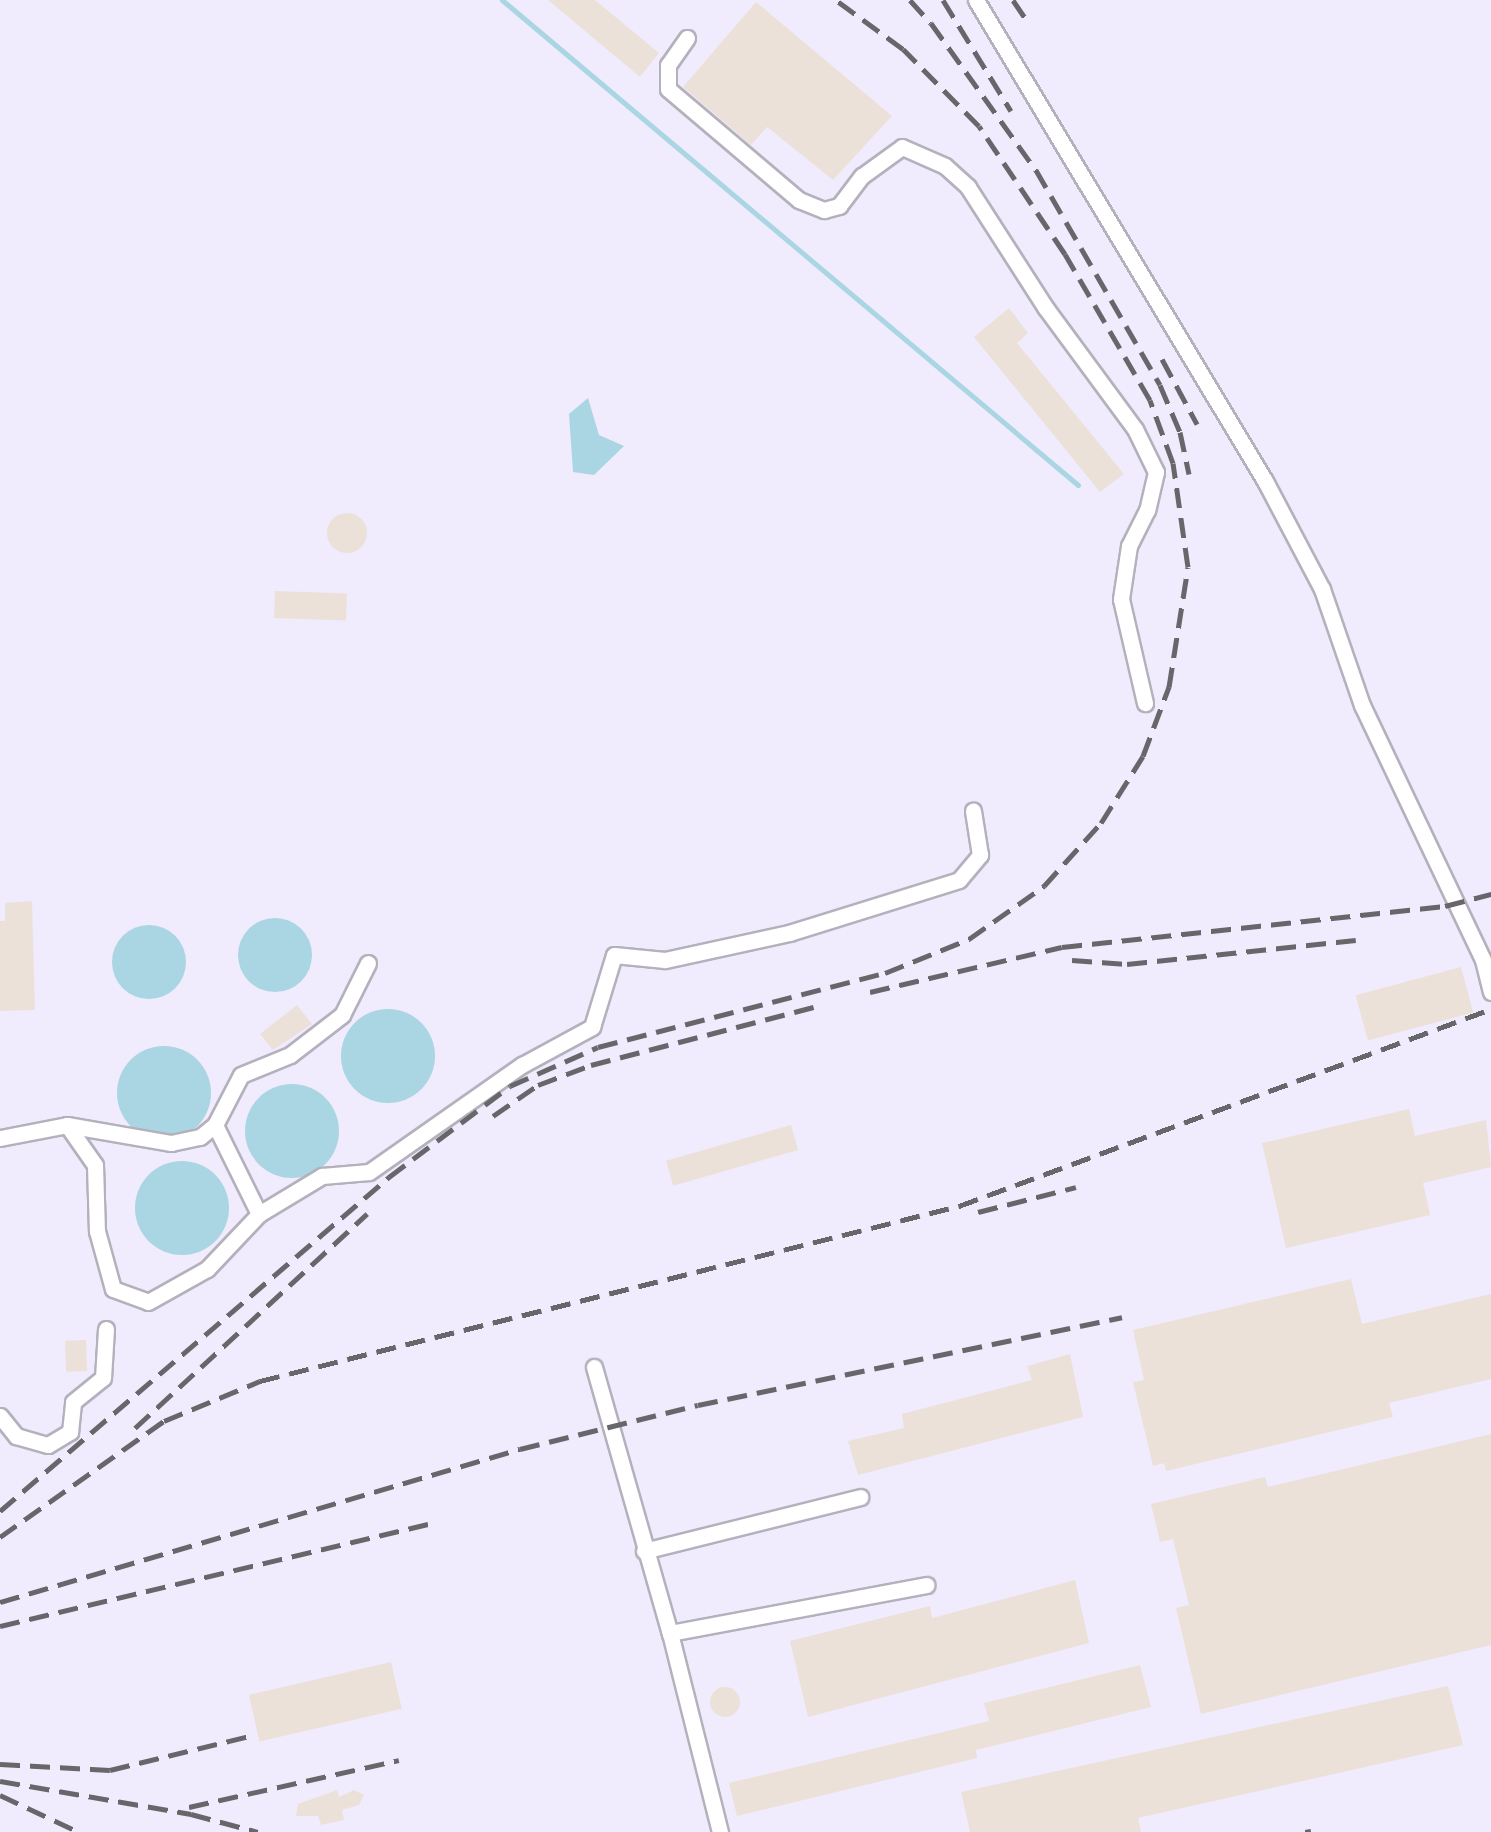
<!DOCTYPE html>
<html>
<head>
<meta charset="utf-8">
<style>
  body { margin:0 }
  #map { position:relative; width:1491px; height:1832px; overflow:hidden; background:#f9f7fe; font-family:"DejaVu Sans",sans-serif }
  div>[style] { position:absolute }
  .built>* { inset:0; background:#f0ebfd; transform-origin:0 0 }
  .water>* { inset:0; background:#a9d6e2 }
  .round { border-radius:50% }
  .stream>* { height:5px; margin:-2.5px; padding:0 2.5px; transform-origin:2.5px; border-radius:2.5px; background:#a9d6e2 }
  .building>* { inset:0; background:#ece1d9; transform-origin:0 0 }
  .roads { filter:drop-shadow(2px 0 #b5b1bc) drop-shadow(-2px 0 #b5b1bc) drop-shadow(0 2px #b5b1bc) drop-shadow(0 -2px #b5b1bc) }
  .minor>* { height:15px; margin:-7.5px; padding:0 7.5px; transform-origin:7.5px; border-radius:7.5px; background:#fff }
  .rail>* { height:5px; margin-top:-2.5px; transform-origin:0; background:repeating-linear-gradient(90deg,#67666a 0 20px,transparent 0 30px) }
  span { translate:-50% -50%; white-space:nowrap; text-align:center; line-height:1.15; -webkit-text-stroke:9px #f9f7fe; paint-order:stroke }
</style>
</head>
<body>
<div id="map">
  <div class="built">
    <i style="left:0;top:0;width:1491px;height:1832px"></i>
  </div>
  <div class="water">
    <i style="clip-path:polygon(588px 398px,599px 435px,624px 446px,594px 475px,573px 472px,569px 414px)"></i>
    <i class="round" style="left:238px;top:918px;width:74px;height:74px"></i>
    <i class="round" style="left:112px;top:925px;width:74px;height:74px"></i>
    <i class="round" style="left:341px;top:1009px;width:94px;height:94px"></i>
    <i class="round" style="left:117px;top:1046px;width:94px;height:94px"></i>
    <i class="round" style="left:245px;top:1084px;width:94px;height:94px"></i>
    <i class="round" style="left:135px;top:1161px;width:94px;height:94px"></i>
  </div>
  <div class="stream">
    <i style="left:502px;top:0;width:753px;rotate:40.1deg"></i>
  </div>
  <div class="building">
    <i style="clip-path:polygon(548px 0,595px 0,659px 53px,640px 77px)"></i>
    <i style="clip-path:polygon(756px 2px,892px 116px,833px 180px,767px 127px,751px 145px,683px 87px)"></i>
    <i style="clip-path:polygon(1009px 308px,1028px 333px,1017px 343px,1124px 474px,1100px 492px,974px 337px)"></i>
    <i class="round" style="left:327px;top:513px;width:40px;height:40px"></i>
    <i style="left:275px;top:591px;width:72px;height:27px;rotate:2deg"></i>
    <i style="clip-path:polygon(32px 901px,35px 1010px,0 1011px,0 921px,5px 921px,5px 903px)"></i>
    <i style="left:1461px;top:967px;width:47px;height:109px;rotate:75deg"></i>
    <i style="clip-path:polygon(297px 1005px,312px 1024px,273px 1050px,260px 1034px)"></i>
    <i style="clip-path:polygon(1409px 1109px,1415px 1136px,1486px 1120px,1491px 1167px,1423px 1183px,1430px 1215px,1286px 1248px,1262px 1143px)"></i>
    <i style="left:791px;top:1125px;width:26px;height:130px;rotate:74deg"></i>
    <i style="clip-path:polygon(1351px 1279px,1362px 1324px,1491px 1294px,1491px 1379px,1389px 1403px,1393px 1417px,1166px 1471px,1164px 1463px,1153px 1466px,1133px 1382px,1144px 1380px,1133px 1330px)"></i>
    <i style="left:86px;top:1340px;width:31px;height:21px;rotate:88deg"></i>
    <i style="clip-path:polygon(1070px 1354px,1083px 1417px,858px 1475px,848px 1441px,904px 1428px,902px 1414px,1032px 1380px,1027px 1366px)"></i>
    <i style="clip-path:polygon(1491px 1434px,1491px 1645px,1201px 1714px,1176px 1608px,1189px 1605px,1173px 1539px,1160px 1542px,1151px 1504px,1265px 1477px,1268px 1487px)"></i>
    <i style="clip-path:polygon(1075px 1580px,1089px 1643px,808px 1717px,790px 1641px,930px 1606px,932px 1618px)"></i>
    <i style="left:391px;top:1662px;width:48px;height:146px;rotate:77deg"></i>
    <i style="clip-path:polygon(1140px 1665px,1151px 1707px,976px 1750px,977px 1758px,737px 1816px,729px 1783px,989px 1721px,984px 1703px)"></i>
    <i style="clip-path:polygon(1448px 1686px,1463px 1745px,1138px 1818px,1141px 1832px,970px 1832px,961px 1792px)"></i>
    <i class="round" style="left:710px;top:1687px;width:30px;height:30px"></i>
    <i style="clip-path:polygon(337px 1790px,339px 1797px,354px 1790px,364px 1795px,359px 1805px,342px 1810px,344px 1820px,321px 1825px,318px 1816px,296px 1816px,298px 1804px)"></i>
  </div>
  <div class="roads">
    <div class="minor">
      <i style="left:976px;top:0;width:561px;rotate:59deg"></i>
      <i style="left:1265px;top:481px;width:122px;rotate:62.2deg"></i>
      <i style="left:1322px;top:589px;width:123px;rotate:71deg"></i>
      <i style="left:1362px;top:705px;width:282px;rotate:64.6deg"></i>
      <i style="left:1483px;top:960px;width:33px;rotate:76deg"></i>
      <i style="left:687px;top:38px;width:33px;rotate:125deg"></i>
      <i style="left:668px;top:65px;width:24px;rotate:90deg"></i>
      <i style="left:668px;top:89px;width:172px;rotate:40.3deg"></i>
      <i style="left:799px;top:200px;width:27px;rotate:22deg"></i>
      <i style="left:824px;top:210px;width:16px;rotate:-15deg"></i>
      <i style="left:839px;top:206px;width:38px;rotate:-53deg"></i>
      <i style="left:862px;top:176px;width:49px;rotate:-35.9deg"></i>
      <i style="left:902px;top:147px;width:47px;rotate:23.8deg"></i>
      <i style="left:945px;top:166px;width:31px;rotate:42deg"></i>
      <i style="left:968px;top:187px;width:143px;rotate:57.3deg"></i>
      <i style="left:1045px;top:307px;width:152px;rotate:53.6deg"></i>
      <i style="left:1135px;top:429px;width:48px;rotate:64deg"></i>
      <i style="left:1156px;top:472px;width:39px;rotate:103deg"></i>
      <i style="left:1147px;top:510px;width:40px;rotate:116.6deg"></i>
      <i style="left:1129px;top:546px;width:54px;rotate:98.6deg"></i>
      <i style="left:1121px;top:599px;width:107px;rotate:77deg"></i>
      <i style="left:67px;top:1125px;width:49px;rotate:55deg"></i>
      <i style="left:95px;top:1165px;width:66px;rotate:88.3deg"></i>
      <i style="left:97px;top:1231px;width:60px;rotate:74.6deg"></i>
      <i style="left:113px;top:1289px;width:37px;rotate:20deg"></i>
      <i style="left:148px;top:1302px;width:68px;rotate:-29.2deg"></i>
      <i style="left:207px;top:1269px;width:76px;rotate:-46.6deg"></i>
      <i style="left:259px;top:1214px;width:74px;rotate:-31.1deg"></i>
      <i style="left:322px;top:1176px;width:47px;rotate:-4.9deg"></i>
      <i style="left:369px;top:1172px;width:187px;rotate:-35deg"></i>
      <i style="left:522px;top:1065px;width:80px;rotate:-28.5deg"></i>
      <i style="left:592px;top:1027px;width:75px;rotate:-73deg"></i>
      <i style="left:614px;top:955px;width:51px;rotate:5.6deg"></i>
      <i style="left:665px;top:960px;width:127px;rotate:-12.3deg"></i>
      <i style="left:789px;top:933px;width:178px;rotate:-17.3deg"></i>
      <i style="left:959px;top:880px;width:33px;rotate:-50deg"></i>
      <i style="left:980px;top:855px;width:45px;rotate:-99deg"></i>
      <i style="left:0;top:1138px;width:68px;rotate:-11deg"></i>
      <i style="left:67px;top:1125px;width:106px;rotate:9.8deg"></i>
      <i style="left:171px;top:1143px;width:30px;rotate:-12deg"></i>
      <i style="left:200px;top:1137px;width:19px;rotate:-39deg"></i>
      <i style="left:259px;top:1214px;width:99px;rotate:-116.3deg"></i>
      <i style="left:215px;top:1125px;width:56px;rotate:-62.5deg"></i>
      <i style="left:241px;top:1075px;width:53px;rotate:-22.2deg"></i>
      <i style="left:290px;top:1055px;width:66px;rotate:-37.6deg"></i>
      <i style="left:342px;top:1015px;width:58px;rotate:-63.4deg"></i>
      <i style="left:594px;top:1367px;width:277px;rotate:74.1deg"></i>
      <i style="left:670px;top:1633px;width:205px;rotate:75.9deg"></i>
      <i style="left:0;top:1416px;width:26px;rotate:51deg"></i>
      <i style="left:16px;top:1436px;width:33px;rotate:16deg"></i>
      <i style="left:48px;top:1445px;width:26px;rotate:-31deg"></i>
      <i style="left:70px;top:1432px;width:30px;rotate:-84deg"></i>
      <i style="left:73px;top:1402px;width:38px;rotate:-39deg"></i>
      <i style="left:103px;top:1378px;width:49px;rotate:-86.5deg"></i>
      <i style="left:644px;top:1551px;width:223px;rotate:-14deg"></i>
      <i style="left:670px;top:1633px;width:261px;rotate:-10.6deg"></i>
    </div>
  </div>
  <div class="rail">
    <i style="left:910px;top:0;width:31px;rotate:48deg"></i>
    <i style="left:931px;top:23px;width:181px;rotate:54.5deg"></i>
    <i style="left:1036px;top:170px;width:248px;rotate:60deg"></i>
    <i style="left:1160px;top:385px;width:51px;rotate:66.9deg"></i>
    <i style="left:1180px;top:432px;width:43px;rotate:77.9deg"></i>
    <i style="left:943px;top:0;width:130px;rotate:58.5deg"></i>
    <i style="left:1013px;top:0;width:22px;rotate:56deg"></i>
    <i style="left:1162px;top:359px;width:74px;rotate:61.7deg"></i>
    <i style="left:1072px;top:960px;width:55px;rotate:4.2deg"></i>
    <i style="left:1127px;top:964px;width:230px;rotate:-6deg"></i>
    <i style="left:870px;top:992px;width:197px;rotate:-13.2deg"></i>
    <i style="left:1062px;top:947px;width:385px;rotate:-6.1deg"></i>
    <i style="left:1445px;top:906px;width:48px;rotate:-14.6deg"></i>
    <i style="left:493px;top:1116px;width:55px;rotate:-34.6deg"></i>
    <i style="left:538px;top:1085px;width:57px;rotate:-20.7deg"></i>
    <i style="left:591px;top:1065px;width:234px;rotate:-14.6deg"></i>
    <i style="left:978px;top:1212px;width:101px;rotate:-14.3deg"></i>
    <i style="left:135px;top:1428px;width:316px;rotate:-42.7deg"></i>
    <i style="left:0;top:1511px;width:513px;rotate:-40.65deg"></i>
    <i style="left:389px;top:1177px;width:151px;rotate:-36.9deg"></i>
    <i style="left:510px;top:1086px;width:96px;rotate:-23.9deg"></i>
    <i style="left:598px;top:1047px;width:296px;rotate:-14.5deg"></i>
    <i style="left:885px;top:973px;width:91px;rotate:-22deg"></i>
    <i style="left:969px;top:939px;width:92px;rotate:-35.2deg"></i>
    <i style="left:1044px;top:886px;width:85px;rotate:-47.9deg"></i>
    <i style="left:1101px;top:823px;width:79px;rotate:-57.9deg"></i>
    <i style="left:1143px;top:756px;width:74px;rotate:-69.4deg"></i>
    <i style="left:1169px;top:687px;width:121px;rotate:-81deg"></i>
    <i style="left:1188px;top:567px;width:105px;rotate:-98.2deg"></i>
    <i style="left:1173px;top:463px;width:67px;rotate:-110.1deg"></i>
    <i style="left:1150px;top:400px;width:169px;rotate:-120.2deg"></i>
    <i style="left:1065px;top:254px;width:154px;rotate:-123.9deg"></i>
    <i style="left:979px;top:126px;width:108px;rotate:-134.6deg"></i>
    <i style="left:903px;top:49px;width:83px;rotate:-143.8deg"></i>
    <i style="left:0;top:1537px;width:201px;rotate:-35.3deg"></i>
    <i style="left:164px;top:1421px;width:104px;rotate:-22.6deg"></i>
    <i style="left:260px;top:1381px;width:721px;rotate:-14.06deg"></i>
    <i style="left:959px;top:1206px;width:567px;rotate:-20.32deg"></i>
    <i style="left:0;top:1602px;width:542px;rotate:-16.4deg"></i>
    <i style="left:520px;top:1449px;width:183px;rotate:-13.9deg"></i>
    <i style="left:698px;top:1405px;width:433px;rotate:-11.7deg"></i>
    <i style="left:0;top:1626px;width:440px;rotate:-13.4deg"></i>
    <i style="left:0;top:1764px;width:110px;rotate:3.1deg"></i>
    <i style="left:110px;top:1770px;width:143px;rotate:-13.7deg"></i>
    <i style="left:0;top:1781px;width:194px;rotate:9.8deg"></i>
    <i style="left:191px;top:1814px;width:69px;rotate:15deg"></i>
    <i style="left:0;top:1795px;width:87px;rotate:25.1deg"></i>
    <i style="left:189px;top:1807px;width:215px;rotate:-12.6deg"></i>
    <i style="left:1305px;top:1832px;width:6px;rotate:-9deg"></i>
  </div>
</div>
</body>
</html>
